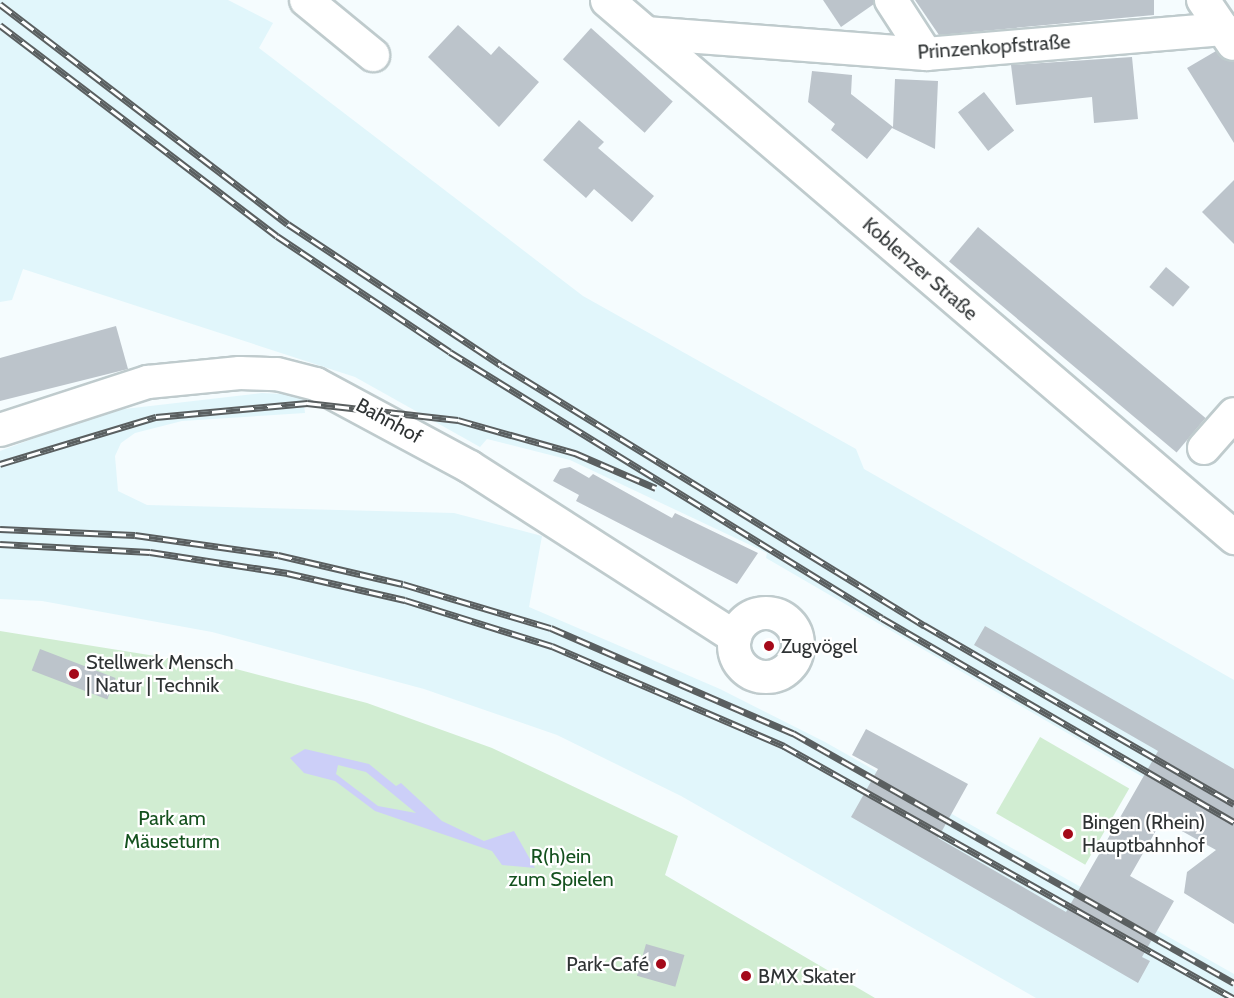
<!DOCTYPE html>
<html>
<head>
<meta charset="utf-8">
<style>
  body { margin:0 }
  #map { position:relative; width:1234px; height:998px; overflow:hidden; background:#f5fcfe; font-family:Cabin,sans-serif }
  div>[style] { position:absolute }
  .built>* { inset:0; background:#e1f6fb }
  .green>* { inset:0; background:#d1edd2; transform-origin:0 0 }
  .water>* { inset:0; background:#cccff8 }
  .building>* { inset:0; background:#bcc4cb; transform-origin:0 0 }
  .roads { filter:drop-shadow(2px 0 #bfcbcd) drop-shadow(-2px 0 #bfcbcd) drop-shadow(0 2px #bfcbcd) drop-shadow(0 -2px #bfcbcd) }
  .minor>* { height:32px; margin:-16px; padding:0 16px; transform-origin:16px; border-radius:16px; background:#fff }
  .minor>.ring { margin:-16px; padding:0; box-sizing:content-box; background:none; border:32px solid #fff; border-radius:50% }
  .major>* { height:33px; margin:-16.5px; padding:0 16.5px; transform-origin:16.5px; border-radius:16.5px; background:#fff }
  .rail>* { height:7px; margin-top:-3.5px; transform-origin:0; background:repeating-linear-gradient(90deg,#fff 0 14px,#5a5f60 0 28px); box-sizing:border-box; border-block:2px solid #5a5f60 }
  .dots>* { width:16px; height:16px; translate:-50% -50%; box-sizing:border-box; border:3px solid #fff; border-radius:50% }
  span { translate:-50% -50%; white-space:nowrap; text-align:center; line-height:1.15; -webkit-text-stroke:4.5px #fff; paint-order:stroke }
  .street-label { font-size:20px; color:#2f3334 }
  .poi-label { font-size:20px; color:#2f3334 }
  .left { translate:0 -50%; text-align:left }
  .right { translate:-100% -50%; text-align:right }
  .park-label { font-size:20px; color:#14511e }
</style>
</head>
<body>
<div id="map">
  <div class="built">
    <i style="clip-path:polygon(0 0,228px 0,273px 23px,259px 48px,583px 296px,856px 449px,864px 469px,1234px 680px,1234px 830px,766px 558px,767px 553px,570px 460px,487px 439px,480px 447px,355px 377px,23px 269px,12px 300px,0 302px)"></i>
    <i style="clip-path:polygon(262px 393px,303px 395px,305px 413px,182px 421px,135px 433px,121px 443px,115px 456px,118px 491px,147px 505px,454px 513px,542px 536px,529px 607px,720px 689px,825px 742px,1234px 974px,1234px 998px,1036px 998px,681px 796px,557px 735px,424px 689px,212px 632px,42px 601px,0 599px,0 451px,107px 411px)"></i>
  </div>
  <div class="green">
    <i style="clip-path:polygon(0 631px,236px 669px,367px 703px,492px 748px,678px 836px,665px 875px,875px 998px,0 998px)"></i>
    <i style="left:1040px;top:737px;width:103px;height:88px;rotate:30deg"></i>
  </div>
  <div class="water">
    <i style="clip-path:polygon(evenodd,305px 749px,369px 764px,396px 786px,401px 783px,442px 821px,484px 841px,514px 831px,535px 868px,502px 865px,492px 851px,375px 811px,335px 781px,304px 773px,290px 758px,305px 749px,338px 765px,366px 772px,416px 813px,378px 806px,336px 774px,338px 765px)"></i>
  </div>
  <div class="building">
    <i style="clip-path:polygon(823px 0,873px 0,874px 4px,841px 27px)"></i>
    <i style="clip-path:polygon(915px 0,1154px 0,1154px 15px,939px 35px)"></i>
    <i style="clip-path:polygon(458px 25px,491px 55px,499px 46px,539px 82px,499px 127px,428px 57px)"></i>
    <i style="left:591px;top:28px;width:110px;height:42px;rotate:42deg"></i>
    <i style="clip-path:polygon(1216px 51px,1234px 62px,1234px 143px,1187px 68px)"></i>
    <i style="clip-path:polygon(1132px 57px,1138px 119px,1094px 123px,1092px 97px,1016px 105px,1011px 65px)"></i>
    <i style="clip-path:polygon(812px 71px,852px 75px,851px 94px,893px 127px,895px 79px,938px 81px,935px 149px,892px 128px,867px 159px,831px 130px,835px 124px,808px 102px)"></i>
    <i style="left:984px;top:92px;width:49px;height:33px;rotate:52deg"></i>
    <i style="clip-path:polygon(579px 120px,604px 142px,598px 148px,654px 196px,632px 222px,594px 189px,586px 198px,543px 160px)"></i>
    <i style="clip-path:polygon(1234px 180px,1234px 244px,1202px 212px)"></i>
    <i style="left:978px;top:227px;width:297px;height:45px;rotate:40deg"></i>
    <i style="left:1166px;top:267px;width:31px;height:26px;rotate:40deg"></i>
    <i style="clip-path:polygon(116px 326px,128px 369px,0 401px,0 358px)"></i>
    <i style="clip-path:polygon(570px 467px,589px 478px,593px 474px,672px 518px,675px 513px,758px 553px,737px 584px,576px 501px,579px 495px,553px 481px,560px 469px)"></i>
    <i style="clip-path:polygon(985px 626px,1234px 769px,1234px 924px,1184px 893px,1187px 872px,1216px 850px,1162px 820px,1130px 876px,1174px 901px,1142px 957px,1150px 961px,1138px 983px,851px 817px,878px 769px,852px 755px,866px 729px,968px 784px,938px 838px,1066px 912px,1158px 751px,974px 645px)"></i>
    <i style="left:40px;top:649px;width:81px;height:23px;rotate:21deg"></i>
    <i style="left:646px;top:944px;width:40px;height:33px;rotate:16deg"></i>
  </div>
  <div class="roads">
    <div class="minor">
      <i style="left:306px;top:0;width:87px;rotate:39.4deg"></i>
      <i style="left:891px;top:0;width:64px;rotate:57.1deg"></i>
      <i style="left:1203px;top:0;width:53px;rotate:55.7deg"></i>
      <i style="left:645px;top:33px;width:282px;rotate:4.3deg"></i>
      <i style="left:926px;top:54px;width:298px;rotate:-4.8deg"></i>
      <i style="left:1223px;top:29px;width:13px;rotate:29deg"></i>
      <i style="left:0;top:430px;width:156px;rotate:-18deg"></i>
      <i style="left:148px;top:382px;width:92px;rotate:-5.6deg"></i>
      <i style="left:240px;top:373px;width:37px;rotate:2deg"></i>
      <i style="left:277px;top:374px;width:40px;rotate:14.4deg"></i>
      <i style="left:316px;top:384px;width:175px;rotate:28.3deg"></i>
      <i style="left:470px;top:467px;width:315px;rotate:32.7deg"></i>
      <i style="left:1204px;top:448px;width:45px;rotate:-48.6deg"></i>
      <i class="ring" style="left:734px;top:613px;width:32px;height:32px"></i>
    </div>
    <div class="major">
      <i style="left:607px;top:0;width:826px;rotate:40.58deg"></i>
    </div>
  </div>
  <div class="rail">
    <i style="left:0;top:4px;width:362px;rotate:37.4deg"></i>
    <i style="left:288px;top:224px;width:255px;rotate:33.5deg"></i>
    <i style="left:501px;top:365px;width:497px;rotate:31.6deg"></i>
    <i style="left:924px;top:625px;width:358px;rotate:30deg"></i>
    <i style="left:0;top:25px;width:348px;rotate:37.3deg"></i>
    <i style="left:277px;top:236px;width:208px;rotate:33.8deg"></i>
    <i style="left:450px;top:352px;width:507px;rotate:31.62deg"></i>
    <i style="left:882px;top:618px;width:407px;rotate:30.1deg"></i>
    <i style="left:0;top:464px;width:163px;rotate:-16.8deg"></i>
    <i style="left:156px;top:417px;width:152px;rotate:-5.3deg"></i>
    <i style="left:307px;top:403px;width:152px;rotate:6.4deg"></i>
    <i style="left:458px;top:420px;width:122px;rotate:15.8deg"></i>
    <i style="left:575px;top:453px;width:88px;rotate:23.4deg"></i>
    <i style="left:0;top:529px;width:135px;rotate:2.5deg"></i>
    <i style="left:135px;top:535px;width:144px;rotate:8deg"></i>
    <i style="left:278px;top:555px;width:128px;rotate:13.1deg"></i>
    <i style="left:403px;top:584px;width:154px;rotate:16.6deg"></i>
    <i style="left:551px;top:628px;width:264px;rotate:23.5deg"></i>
    <i style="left:793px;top:733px;width:507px;rotate:29.55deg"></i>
    <i style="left:0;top:544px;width:150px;rotate:3.1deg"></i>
    <i style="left:150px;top:552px;width:139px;rotate:8.7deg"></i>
    <i style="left:287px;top:573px;width:121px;rotate:12.9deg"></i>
    <i style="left:405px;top:600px;width:154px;rotate:17.4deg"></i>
    <i style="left:552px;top:646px;width:253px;rotate:23.3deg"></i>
    <i style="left:784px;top:746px;width:515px;rotate:29.3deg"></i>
  </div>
  <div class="dots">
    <i style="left:769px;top:646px;background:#a40919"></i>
    <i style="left:74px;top:674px;background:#a40919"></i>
    <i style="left:1068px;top:834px;background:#a40919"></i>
    <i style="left:661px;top:964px;background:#a40919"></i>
    <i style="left:746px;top:976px;background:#a40919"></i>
  </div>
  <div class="street-label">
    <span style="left:994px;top:47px;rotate:-4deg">Prinzenkopfstraße</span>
    <span style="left:920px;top:269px;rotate:41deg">Koblenzer Straße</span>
    <span style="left:389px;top:421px;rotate:29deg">Bahnhof</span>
  </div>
  <div class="poi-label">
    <span class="left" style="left:781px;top:646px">Zugvögel</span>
    <span class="left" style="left:86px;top:674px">Stellwerk Mensch<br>| Natur | Technik</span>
    <span class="left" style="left:1082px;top:834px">Bingen (Rhein)<br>Hauptbahnhof</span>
    <span class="right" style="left:649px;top:964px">Park-Café</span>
    <span class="left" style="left:758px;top:976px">BMX Skater</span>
  </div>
  <div class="park-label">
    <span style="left:172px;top:830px">Park am<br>Mäuseturm</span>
    <span style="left:561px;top:868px">R(h)ein<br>zum Spielen</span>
  </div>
</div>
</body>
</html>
